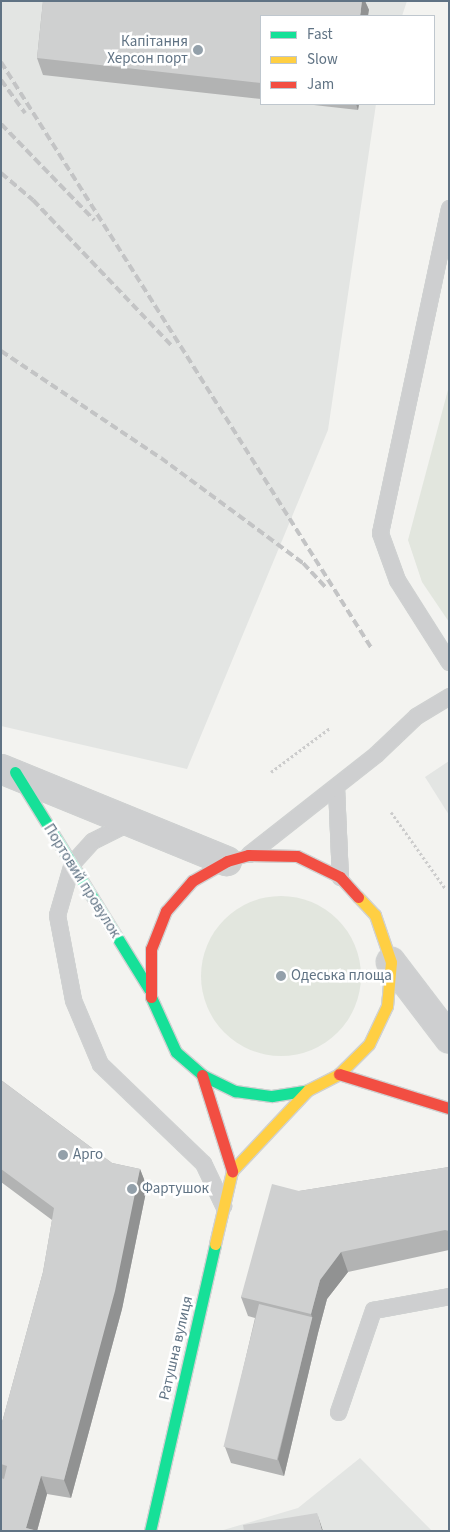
<!DOCTYPE html>
<html>
<head>
<meta charset="utf-8">
<style>
  body { margin:0 }
  #map { position:relative; width:450px; height:1532px; overflow:hidden; background:#f3f3f0; font-family:"Source Sans 3",sans-serif }
  div>[style] { position:absolute }
  .built>* { inset:0; background:#e3e5e3 }
  .green>* { inset:0; background:#e2e6de }
  .round { border-radius:50% }
  .path>* { height:3px; margin-top:-1.5px; transform-origin:0; background:repeating-linear-gradient(90deg,#ccc 0 2.5px,transparent 0 5px) }
  .roads { filter:drop-shadow(1px 0 #cfd1d1) drop-shadow(-1px 0 #cfd1d1) drop-shadow(0 1px #cfd1d1) drop-shadow(0 -1px #cfd1d1) }
  .lane>* { height:15px; margin:-7.5px; padding:0 7.5px; transform-origin:7.5px; border-radius:7.5px; background:#cecfd0 }
  .street>* { height:28px; margin:-14px; padding:0 14px; transform-origin:14px; border-radius:14px; background:#cecfd0 }
  .fast>* { height:11px; margin:-5.5px; padding:0 5.5px; transform-origin:5.5px; border-radius:5.5px; background:#16e098 }
  .slow>* { height:11px; margin:-5.5px; padding:0 5.5px; transform-origin:5.5px; border-radius:5.5px; background:#ffcf43 }
  .jam>* { height:11px; margin:-5.5px; padding:0 5.5px; transform-origin:5.5px; border-radius:5.5px; background:#f24e42 }
  .rail>* { height:4px; margin-top:-2px; transform-origin:0; background:repeating-linear-gradient(90deg,#c3c4c5 0 8px,transparent 0 12px) }
  .wall>* { inset:0; background:#b2b3b3 }
  .shaded-wall>* { inset:0; background:#919292 }
  .building>* { inset:0; background:#cfd0d0; transform-origin:0 0 }
  .dots>* { width:14px; height:14px; translate:-50% -50%; box-sizing:border-box; border:2px solid #fff; border-radius:50% }
  span { translate:-50% -50%; white-space:nowrap; text-align:center; line-height:1.15; -webkit-text-stroke:5px #fff; paint-order:stroke }
  .poi-label { font-size:15px; color:#607384 }
  .right { translate:-100% -50%; text-align:right }
  .left { translate:0 -50%; text-align:left }
  .street-label { font-size:15px; color:#607384 }
  .frame { position:absolute; inset:0; border:2px solid #607384; pointer-events:none }
  .legend { position:absolute; left:260px; top:15px; width:175px; height:90px; box-sizing:border-box; background:#fff; border:1px solid #bfc7ce; margin:0; padding:6px 9px; list-style:none; font-size:15px; color:#607384 }
  .legend li { display:flex; align-items:center; gap:10px; height:25px }
  .legend b { width:25px; border:1px solid #bfc7ce }
</style>
</head>
<body>
<div id="map">
  <div class="built">
    <i style="clip-path:polygon(1px 1px,407px 1px,402px 16px,261px 16px,261px 104px,376px 104px,328px 430px,187px 769px,1px 726px)"></i>
    <i style="clip-path:polygon(449px 761px,449px 815px,425px 777px)"></i>
    <i style="clip-path:polygon(360px 1458px,432px 1531px,220px 1531px,298px 1508px)"></i>
  </div>
  <div class="green">
    <i style="clip-path:polygon(449px 386px,449px 622px,422px 582px,408px 540px)"></i>
    <i class="round" style="left:201px;top:896px;width:160px;height:160px"></i>
  </div>
  <div class="path">
    <i style="left:271px;top:772px;width:74px;rotate:-36.7deg"></i>
    <i style="left:391px;top:812px;width:93px;rotate:54.6deg"></i>
  </div>
  <div class="roads">
    <div class="lane">
      <i style="left:449px;top:208px;width:332px;rotate:102deg"></i>
      <i style="left:380px;top:533px;width:50px;rotate:70.1deg"></i>
      <i style="left:397px;top:580px;width:97px;rotate:57.6deg"></i>
      <i style="left:336px;top:787px;width:90px;rotate:87.5deg"></i>
      <i style="left:130px;top:822px;width:42px;rotate:153.4deg"></i>
      <i style="left:92px;top:841px;width:30px;rotate:132deg"></i>
      <i style="left:72px;top:863px;width:54px;rotate:106.1deg"></i>
      <i style="left:57px;top:915px;width:86px;rotate:79.3deg"></i>
      <i style="left:73px;top:1000px;width:69px;rotate:67.1deg"></i>
      <i style="left:100px;top:1064px;width:143px;rotate:43.9deg"></i>
      <i style="left:203px;top:1163px;width:47px;rotate:64.5deg"></i>
      <i style="left:249px;top:854px;width:162px;rotate:-38.2deg"></i>
      <i style="left:376px;top:754px;width:55px;rotate:-43.5deg"></i>
      <i style="left:416px;top:716px;width:39px;rotate:-31deg"></i>
      <i style="left:338px;top:1412px;width:108px;rotate:-71.1deg"></i>
      <i style="left:373px;top:1310px;width:77px;rotate:-10.4deg"></i>
    </div>
    <div class="street">
      <i style="left:1px;top:769px;width:244px;rotate:22.2deg"></i>
      <i style="left:391px;top:962px;width:96px;rotate:52.7deg"></i>
    </div>
    <div class="fast">
      <i style="left:15px;top:772px;width:255px;rotate:58.3deg"></i>
      <i style="left:151px;top:997px;width:60px;rotate:65.6deg"></i>
      <i style="left:176px;top:1052px;width:35px;rotate:41deg"></i>
      <i style="left:202px;top:1075px;width:37px;rotate:26deg"></i>
      <i style="left:235px;top:1091px;width:37px;rotate:8deg"></i>
      <i style="left:272px;top:1096px;width:36px;rotate:-9deg"></i>
      <i style="left:150px;top:1531px;width:294px;rotate:-77.2deg"></i>
    </div>
    <div class="slow">
      <i style="left:215px;top:1244px;width:75px;rotate:-76.9deg"></i>
      <i style="left:232px;top:1171px;width:111px;rotate:-46.8deg"></i>
      <i style="left:308px;top:1090px;width:35px;rotate:-27deg"></i>
      <i style="left:339px;top:1074px;width:42px;rotate:-45deg"></i>
      <i style="left:369px;top:1044px;width:42px;rotate:-64.7deg"></i>
      <i style="left:387px;top:1006px;width:44px;rotate:-84.8deg"></i>
      <i style="left:391px;top:962px;width:50px;rotate:-108.8deg"></i>
      <i style="left:375px;top:915px;width:25px;rotate:-133deg"></i>
    </div>
    <div class="jam">
      <i style="left:151px;top:997px;width:48px;rotate:-90deg"></i>
      <i style="left:151px;top:949px;width:41px;rotate:-68.5deg"></i>
      <i style="left:166px;top:911px;width:40px;rotate:-49deg"></i>
      <i style="left:192px;top:881px;width:40px;rotate:-29.7deg"></i>
      <i style="left:227px;top:861px;width:22px;rotate:-16deg"></i>
      <i style="left:248px;top:855px;width:49px;rotate:1.2deg"></i>
      <i style="left:297px;top:856px;width:48px;rotate:26deg"></i>
      <i style="left:340px;top:877px;width:27px;rotate:48deg"></i>
      <i style="left:339px;top:1074px;width:115px;rotate:17.2deg"></i>
      <i style="left:202px;top:1075px;width:101px;rotate:72.6deg"></i>
    </div>
  </div>
  <div class="rail">
    <i style="left:1px;top:62px;width:694px;rotate:57.71deg"></i>
    <i style="left:1px;top:80px;width:41px;rotate:54deg"></i>
    <i style="left:1px;top:124px;width:134px;rotate:45.9deg"></i>
    <i style="left:1px;top:173px;width:42px;rotate:40.2deg"></i>
    <i style="left:33px;top:200px;width:203px;rotate:46.4deg"></i>
    <i style="left:1px;top:351px;width:192px;rotate:33.8deg"></i>
    <i style="left:161px;top:458px;width:177px;rotate:36.5deg"></i>
    <i style="left:303px;top:563px;width:35px;rotate:47deg"></i>
  </div>
  <div class="wall">
    <i style="clip-path:polygon(43px 1px,365px 1px,369px 10px,261px 16px,261px 99px,43px 75px,37px 58px)"></i>
    <i style="clip-path:polygon(305px 104px,359px 104px,358px 110px)"></i>
    <i style="clip-path:polygon(1px 1080px,112px 1163px,140px 1169px,147px 1187px,122px 1309px,71px 1498px,47px 1494px,37px 1531px,1px 1531px,1px 1426px,43px 1272px,52px 1220px,1px 1182px)"></i>
    <i style="clip-path:polygon(449px 1167px,449px 1250px,348px 1272px,327px 1299px,318px 1333px,284px 1476px,231px 1463px,225px 1447px,255px 1318px,248px 1316px,241px 1297px,299px 1191px)"></i>
  </div>
  <div class="shaded-wall">
    <i style="clip-path:polygon(362px 1px,365px 1px,369px 10px,368px 16px,360px 16px)"></i>
    <i style="clip-path:polygon(356px 104px,359px 104px,358px 110px)"></i>
    <i style="clip-path:polygon(140px 1169px,147px 1187px,122px 1309px,71px 1498px,64px 1480px)"></i>
    <i style="clip-path:polygon(341px 1252px,348px 1272px,327px 1299px,318px 1333px,284px 1476px,278px 1459px,312px 1317px,311px 1314px,320px 1280px)"></i>
    <i style="clip-path:polygon(41px 1476px,47px 1494px,37px 1531px,26px 1528px)"></i>
    <i style="clip-path:polygon(317px 1513px,323px 1531px,322px 1531px)"></i>
  </div>
  <div class="building">
    <i style="clip-path:polygon(43px 1px,362px 1px,360px 16px,261px 16px,261px 83px,37px 58px)"></i>
    <i style="clip-path:polygon(1px 1080px,112px 1163px,140px 1169px,115px 1291px,64px 1480px,41px 1476px,26px 1528px,38px 1531px,1px 1531px,1px 1478px,4px 1479px,7px 1466px,1px 1464px,1px 1426px,43px 1272px,54px 1208px,1px 1169px)"></i>
    <i style="clip-path:polygon(449px 1167px,449px 1231px,445px 1230px,341px 1252px,320px 1280px,311px 1314px,241px 1297px,272px 1184px,299px 1191px)"></i>
    <i style="left:259px;top:1304px;width:55px;height:147px;rotate:14deg"></i>
    <i style="clip-path:polygon(317px 1513px,322px 1531px,244px 1531px,243px 1525px)"></i>
  </div>
  <div class="dots">
    <i style="left:198px;top:50px;background:#93a0aa"></i>
    <i style="left:281px;top:976px;background:#93a0aa"></i>
    <i style="left:63px;top:1155px;background:#93a0aa"></i>
    <i style="left:132px;top:1189px;background:#93a0aa"></i>
  </div>
  <div class="poi-label">
    <span class="right" style="left:188px;top:50px">Капітання<br>Херсон порт</span>
    <span class="left" style="left:291px;top:976px">Одеська площа</span>
    <span class="left" style="left:73px;top:1155px">Арго</span>
    <span class="left" style="left:142px;top:1189px">Фартушок</span>
  </div>
  <div class="street-label">
    <span style="left:82px;top:881px;rotate:58deg">Портовий провулок</span>
    <span style="left:176px;top:1348px;rotate:-77deg">Ратушна вулиця</span>
  </div>
  <div class="frame"></div>
  <ul class="legend">
  <li><b style="height:6px;background:#16e098"></b>Fast</li>
  <li><b style="height:6px;background:#ffcf43"></b>Slow</li>
  <li><b style="height:6px;background:#f24e42"></b>Jam</li>
  </ul>
</div>
</body>
</html>
